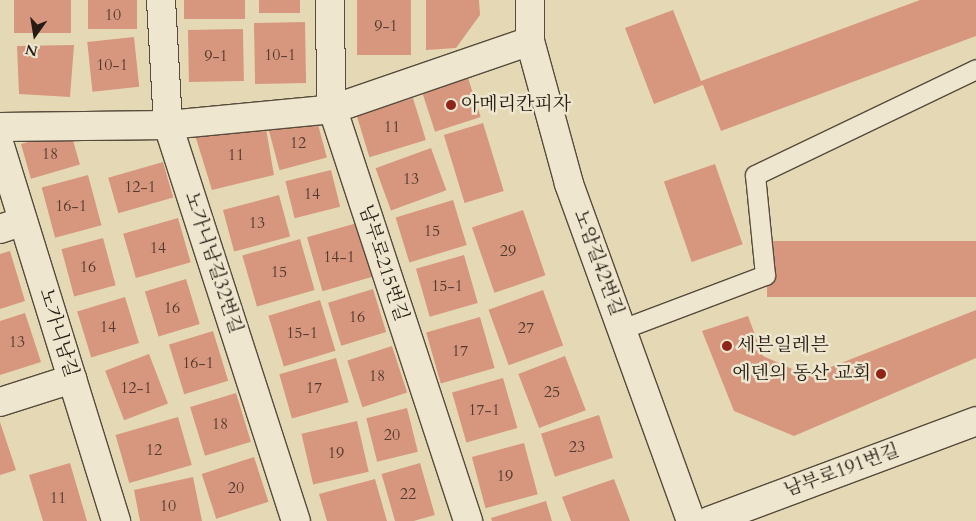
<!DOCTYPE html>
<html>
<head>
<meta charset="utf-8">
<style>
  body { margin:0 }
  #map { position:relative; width:976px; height:521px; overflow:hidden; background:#e5d9b5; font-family:Cardo,"Noto Serif KR",serif }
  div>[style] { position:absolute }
  .building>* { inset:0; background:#d7967e; transform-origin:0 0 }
  .roads { filter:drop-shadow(1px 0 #564b3c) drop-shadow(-1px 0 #564b3c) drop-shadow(0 1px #564b3c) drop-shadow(0 -1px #564b3c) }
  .service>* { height:19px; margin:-9.5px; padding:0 9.5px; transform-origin:9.5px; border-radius:9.5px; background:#eee6cf }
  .minor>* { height:28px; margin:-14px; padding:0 14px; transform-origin:14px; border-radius:14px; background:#eee6cf }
  .dots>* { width:14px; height:14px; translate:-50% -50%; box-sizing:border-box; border:2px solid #eee6cf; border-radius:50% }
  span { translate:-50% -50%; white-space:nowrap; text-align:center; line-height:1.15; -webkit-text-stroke:5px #eee6cf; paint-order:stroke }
  .number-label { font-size:16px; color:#533a2e }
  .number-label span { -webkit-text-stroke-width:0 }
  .poi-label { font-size:19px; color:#271c13 }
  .left { translate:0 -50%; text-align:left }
  .right { translate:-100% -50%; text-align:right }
  .street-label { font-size:19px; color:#271c13 }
  .north { position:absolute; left:10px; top:10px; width:50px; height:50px; -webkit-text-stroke:4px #eee6cf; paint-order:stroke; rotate:193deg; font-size:14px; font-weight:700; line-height:20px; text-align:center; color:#271c13 }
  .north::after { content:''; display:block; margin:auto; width:18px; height:22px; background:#271c13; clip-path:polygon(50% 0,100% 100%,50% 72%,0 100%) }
</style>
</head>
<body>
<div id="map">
  <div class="building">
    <i style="left:14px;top:0;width:57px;height:33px"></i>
    <i style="left:88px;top:0;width:49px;height:29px"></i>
    <i style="left:184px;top:0;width:61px;height:19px"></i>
    <i style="left:259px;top:0;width:41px;height:13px"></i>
    <i style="left:357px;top:0;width:54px;height:55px"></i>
    <i style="clip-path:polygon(426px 0,479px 0,480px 15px,456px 48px,426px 50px)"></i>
    <i style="clip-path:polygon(920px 0,976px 0,976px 36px,721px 131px,703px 85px,654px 104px,625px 28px,673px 10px,701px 81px)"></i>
    <i style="left:305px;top:22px;width:61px;height:51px;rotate:89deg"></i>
    <i style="left:243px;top:29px;width:52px;height:55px;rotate:89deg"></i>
    <i style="left:134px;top:37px;width:50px;height:47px;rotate:84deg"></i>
    <i style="clip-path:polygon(74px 45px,70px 97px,19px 94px,17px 46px)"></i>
    <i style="left:468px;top:78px;width:41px;height:48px;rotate:72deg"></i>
    <i style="left:413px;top:98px;width:44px;height:59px;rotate:73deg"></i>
    <i style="left:316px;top:117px;width:42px;height:49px;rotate:75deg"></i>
    <i style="clip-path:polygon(265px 123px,274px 175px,212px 190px,195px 135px)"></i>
    <i style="left:483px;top:123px;width:71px;height:41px;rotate:73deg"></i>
    <i style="left:70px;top:130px;width:36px;height:51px;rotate:74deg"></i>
    <i style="left:431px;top:148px;width:45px;height:59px;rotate:70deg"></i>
    <i style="left:163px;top:162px;width:37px;height:57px;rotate:74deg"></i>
    <i style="left:715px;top:164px;width:85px;height:54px;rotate:71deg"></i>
    <i style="left:331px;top:170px;width:38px;height:47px;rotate:76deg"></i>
    <i style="left:88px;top:175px;width:52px;height:48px;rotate:75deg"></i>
    <i style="left:279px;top:195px;width:43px;height:58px;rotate:75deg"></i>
    <i style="left:453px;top:200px;width:47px;height:60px;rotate:73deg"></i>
    <i style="left:523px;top:210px;width:69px;height:54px;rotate:71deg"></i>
    <i style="left:178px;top:218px;width:46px;height:57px;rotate:74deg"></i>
    <i style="left:357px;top:223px;width:56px;height:52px;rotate:74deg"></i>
    <i style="left:103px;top:238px;width:49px;height:43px;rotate:75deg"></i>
    <i style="left:300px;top:239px;width:53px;height:60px;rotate:74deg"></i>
    <i style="left:976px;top:241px;width:56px;height:209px;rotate:90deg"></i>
    <i style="clip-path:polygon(10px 251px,25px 301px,0 309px,0 254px)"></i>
    <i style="left:464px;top:255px;width:50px;height:50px;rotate:74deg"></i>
    <i style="left:186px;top:279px;width:47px;height:43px;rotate:73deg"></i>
    <i style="left:373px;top:289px;width:45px;height:47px;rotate:73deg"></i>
    <i style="left:543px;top:290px;width:59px;height:58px;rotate:70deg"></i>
    <i style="left:125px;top:297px;width:48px;height:50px;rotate:73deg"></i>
    <i style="left:320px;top:300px;width:53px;height:54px;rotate:73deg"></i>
    <i style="clip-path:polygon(976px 310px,976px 358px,794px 436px,734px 411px,702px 331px,748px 316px,763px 356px,808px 376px)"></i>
    <i style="clip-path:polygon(25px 313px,41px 362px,0 375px,0 321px)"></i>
    <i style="left:480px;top:317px;width:53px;height:56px;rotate:74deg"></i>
    <i style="left:213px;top:331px;width:52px;height:46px;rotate:73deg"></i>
    <i style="left:392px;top:346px;width:49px;height:47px;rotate:72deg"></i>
    <i style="left:149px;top:354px;width:53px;height:47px;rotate:69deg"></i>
    <i style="left:565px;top:356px;width:58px;height:50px;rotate:69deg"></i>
    <i style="left:336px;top:358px;width:46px;height:59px;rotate:74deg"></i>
    <i style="left:503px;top:378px;width:52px;height:53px;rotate:74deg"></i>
    <i style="left:236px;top:393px;width:51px;height:48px;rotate:73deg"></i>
    <i style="left:407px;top:408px;width:45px;height:42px;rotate:76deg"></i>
    <i style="left:599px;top:415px;width:45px;height:61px;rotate:72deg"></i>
    <i style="left:178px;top:417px;width:50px;height:65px;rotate:74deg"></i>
    <i style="left:357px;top:421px;width:52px;height:57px;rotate:77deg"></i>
    <i style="clip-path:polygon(0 422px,16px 470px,0 475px)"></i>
    <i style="left:524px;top:443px;width:53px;height:54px;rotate:75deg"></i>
    <i style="left:254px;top:457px;width:47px;height:55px;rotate:72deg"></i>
    <i style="clip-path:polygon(70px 463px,87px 521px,43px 521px,29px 475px)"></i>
    <i style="left:420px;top:463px;width:54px;height:40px;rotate:74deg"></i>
    <i style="clip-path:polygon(193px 477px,202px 521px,140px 521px,134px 490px)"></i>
    <i style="clip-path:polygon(375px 479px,387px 521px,327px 521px,319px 494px)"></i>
    <i style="clip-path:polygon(614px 479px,630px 521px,571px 521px,562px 497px)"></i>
    <i style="clip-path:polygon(546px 501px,552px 521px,492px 521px,491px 518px)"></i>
  </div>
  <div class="roads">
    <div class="service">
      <i style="left:622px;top:329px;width:153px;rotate:-20.7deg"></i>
      <i style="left:765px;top:275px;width:100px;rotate:-95.7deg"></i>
      <i style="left:755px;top:175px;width:245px;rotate:-25.6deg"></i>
    </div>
    <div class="minor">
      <i style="left:161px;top:0;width:125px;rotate:86.8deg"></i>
      <i style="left:168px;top:125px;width:416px;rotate:72.1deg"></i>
      <i style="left:330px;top:0;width:104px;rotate:89.4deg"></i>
      <i style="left:331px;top:104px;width:439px;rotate:71.8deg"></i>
      <i style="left:530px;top:0;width:41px;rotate:90deg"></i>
      <i style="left:530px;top:41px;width:148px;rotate:74.7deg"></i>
      <i style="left:569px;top:184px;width:358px;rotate:70.1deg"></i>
      <i style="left:0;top:127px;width:168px;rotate:-0.7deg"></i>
      <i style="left:168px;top:125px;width:166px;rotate:-5.5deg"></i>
      <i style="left:333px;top:109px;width:208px;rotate:-19deg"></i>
      <i style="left:0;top:146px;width:393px;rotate:72.8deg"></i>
      <i style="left:0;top:229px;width:24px;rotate:-19deg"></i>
      <i style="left:0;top:402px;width:76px;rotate:-17.7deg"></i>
      <i style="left:709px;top:521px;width:285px;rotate:-20.5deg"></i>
    </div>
  </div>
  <div class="dots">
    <i style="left:451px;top:105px;background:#8f2418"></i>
    <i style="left:727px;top:346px;background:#8f2418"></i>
    <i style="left:881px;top:374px;background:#8f2418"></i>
  </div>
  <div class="number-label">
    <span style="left:113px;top:15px">10</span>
    <span style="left:386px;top:26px">9-1</span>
    <span style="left:280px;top:55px">10-1</span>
    <span style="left:216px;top:56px">9-1</span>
    <span style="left:112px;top:65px">10-1</span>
    <span style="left:392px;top:127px">11</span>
    <span style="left:298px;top:143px">12</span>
    <span style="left:50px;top:154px">18</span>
    <span style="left:236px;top:155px">11</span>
    <span style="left:411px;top:179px">13</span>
    <span style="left:140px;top:187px">12-1</span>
    <span style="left:312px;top:194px">14</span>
    <span style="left:71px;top:206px">16-1</span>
    <span style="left:257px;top:223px">13</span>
    <span style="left:432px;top:231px">15</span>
    <span style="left:158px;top:248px">14</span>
    <span style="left:508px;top:251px">29</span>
    <span style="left:339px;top:257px">14-1</span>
    <span style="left:88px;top:267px">16</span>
    <span style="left:279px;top:272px">15</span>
    <span style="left:447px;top:286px">15-1</span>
    <span style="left:172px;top:308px">16</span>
    <span style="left:357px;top:317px">16</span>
    <span style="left:108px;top:327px">14</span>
    <span style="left:526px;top:328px">27</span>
    <span style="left:302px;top:333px">15-1</span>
    <span style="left:17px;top:342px">13</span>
    <span style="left:460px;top:351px">17</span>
    <span style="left:198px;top:363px">16-1</span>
    <span style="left:377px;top:376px">18</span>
    <span style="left:136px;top:388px">12-1</span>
    <span style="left:314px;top:388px">17</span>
    <span style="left:552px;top:392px">25</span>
    <span style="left:484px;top:410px">17-1</span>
    <span style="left:220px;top:424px">18</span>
    <span style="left:392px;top:435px">20</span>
    <span style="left:577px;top:447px">23</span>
    <span style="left:154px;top:450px">12</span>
    <span style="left:336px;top:453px">19</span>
    <span style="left:505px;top:476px">19</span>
    <span style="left:236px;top:488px">20</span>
    <span style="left:408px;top:494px">22</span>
    <span style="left:58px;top:498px">11</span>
    <span style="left:168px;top:506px">10</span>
  </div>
  <div class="poi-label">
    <span class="left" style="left:461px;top:105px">아메리칸피자</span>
    <span class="left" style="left:737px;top:346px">세븐일레븐</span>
    <span class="right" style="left:871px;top:374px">에덴의 동산 교회</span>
  </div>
  <div class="street-label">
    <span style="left:213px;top:263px;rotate:72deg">노가니남길32번길</span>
    <span style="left:383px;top:263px;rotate:72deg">남부로215번길</span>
    <span style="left:598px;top:263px;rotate:70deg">노암길42번길</span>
    <span style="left:58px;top:333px;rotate:73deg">노가니남길</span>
    <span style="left:842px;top:471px;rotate:-20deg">남부로191번길</span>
  </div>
  <div class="north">N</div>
</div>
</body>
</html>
